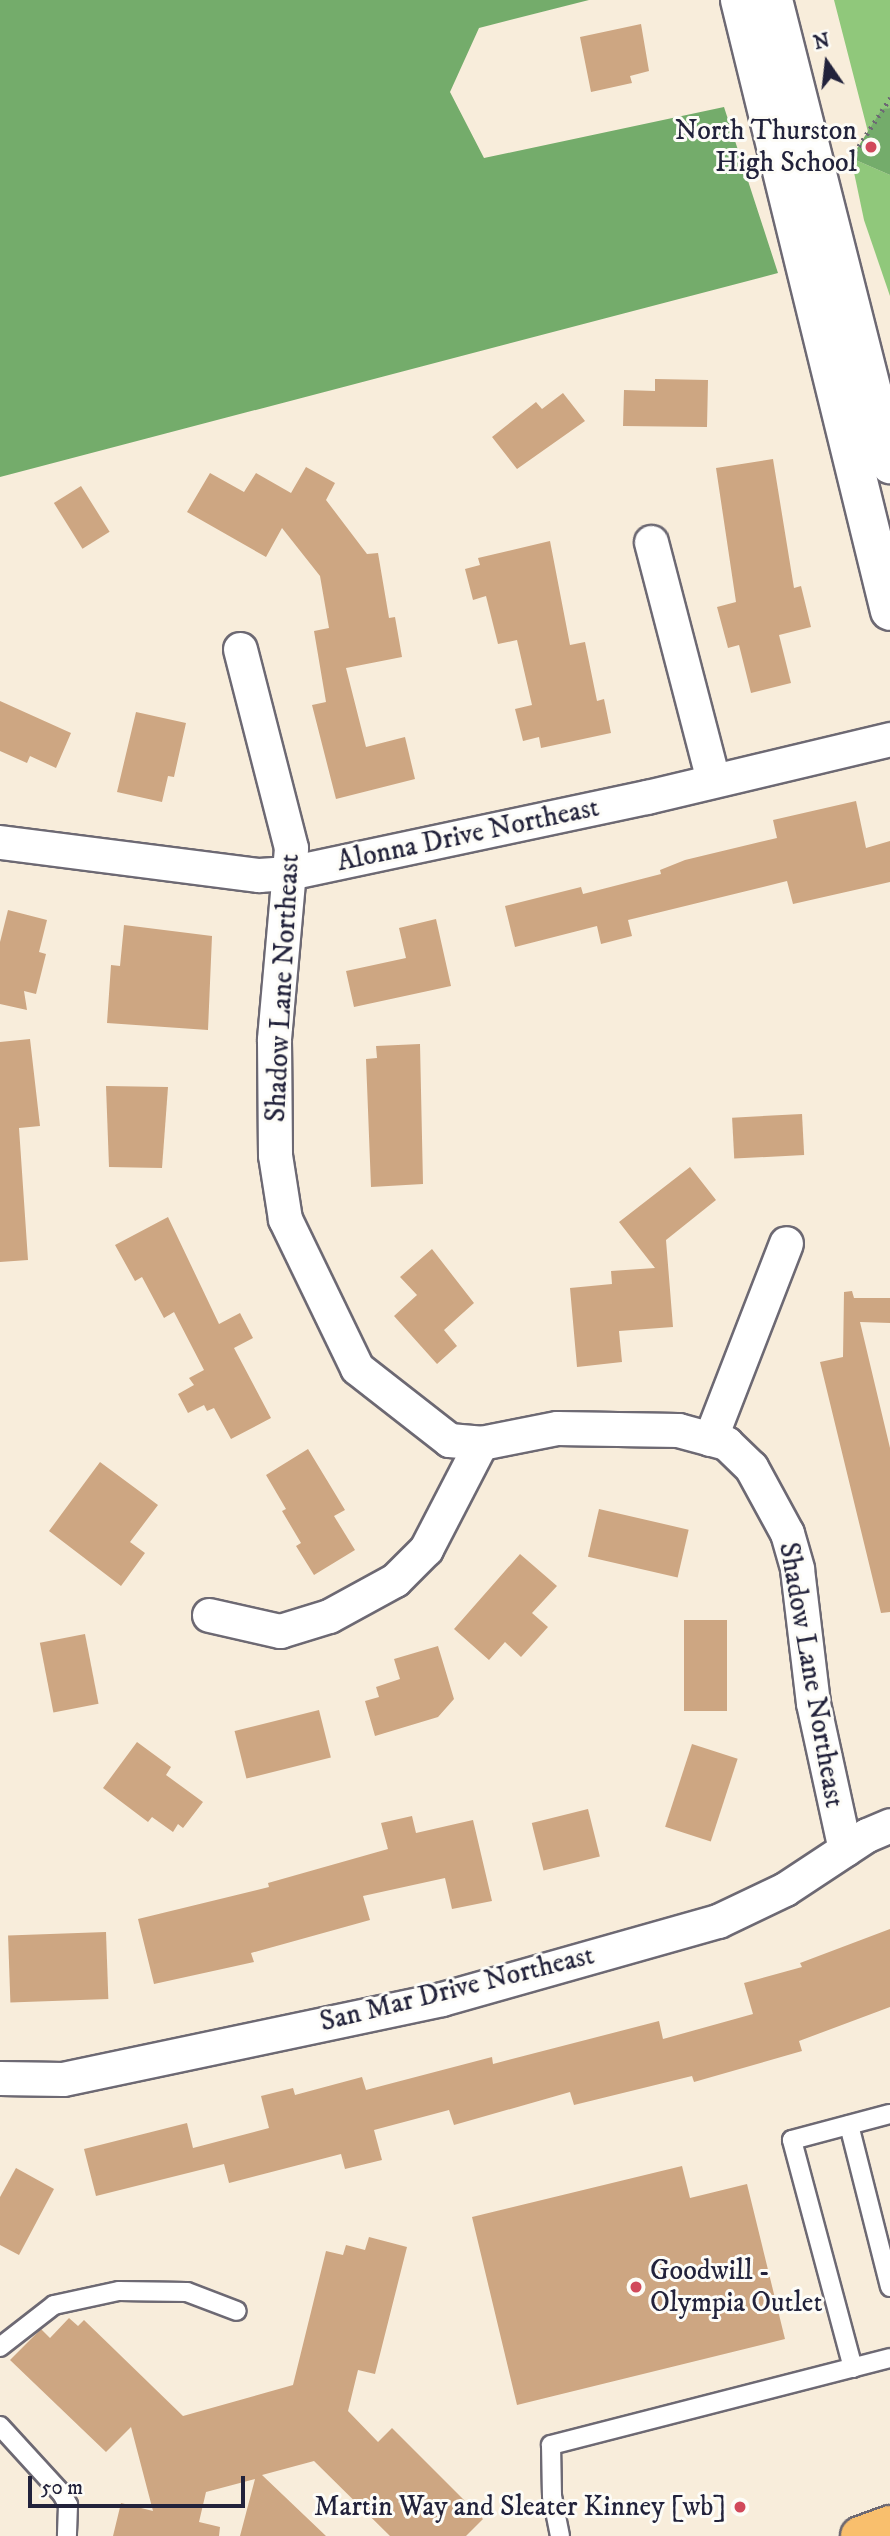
<!DOCTYPE html>
<html>
<head>
<meta charset="utf-8">
<style>
  body { margin:0 }
  #map { position:relative; width:890px; height:2536px; overflow:hidden; background:#f8eddb; font-family:"IM FELL DW Pica",serif }
  div>[style] { position:absolute }
  .green>* { inset:0; background:#90c87b }
  .forest>* { inset:0; background:#74ac6b }
  .building>* { inset:0; background:#cda682; transform-origin:0 0 }
  .path>* { height:4.5px; margin-top:-2.25px; transform-origin:0; background:repeating-linear-gradient(90deg,#6d6973 0 2px,transparent 0 7px) }
  .roads { filter:drop-shadow(2px 0 #6d6973) drop-shadow(-2px 0 #6d6973) drop-shadow(0 2px #6d6973) drop-shadow(0 -2px #6d6973) }
  .service>* { height:18px; margin:-9px; padding:0 9px; transform-origin:9px; border-radius:9px; background:#fff }
  .minor>* { height:33px; margin:-16.5px; padding:0 16.5px; transform-origin:16.5px; border-radius:16.5px; background:#fff }
  .tertiary>* { height:38px; margin:-19px; padding:0 19px; transform-origin:19px; border-radius:19px; background:#fff }
  .primary>* { height:38px; margin:-19px; padding:0 19px; transform-origin:19px; border-radius:19px; background:#f9bf6d }
  .dots>* { width:19px; height:19px; translate:-50% -50%; box-sizing:border-box; border:4px solid #fdfcf7; border-radius:50% }
  span { translate:-50% -50%; white-space:nowrap; text-align:center; line-height:1.15; -webkit-text-stroke:6px #fdfcf7; paint-order:stroke }
  .poi-label { font-size:28px; color:#22223b }
  .right { translate:-100% -50%; text-align:right }
  .left { translate:0 -50%; text-align:left }
  .street-label { font-size:28px; color:#22223b }
  .north { position:absolute; left:792px; top:28px; width:70px; height:70px; -webkit-text-stroke:5px #fdfcf7; paint-order:stroke; rotate:346deg; font-size:19px; font-weight:700; line-height:28px; text-align:center; color:#22223b }
  .north::after { content:''; display:block; margin:auto; width:24px; height:32px; background:#22223b; clip-path:polygon(50% 0,100% 100%,50% 72%,0 100%) }
  .scale { position:absolute; left:28px; top:2476px; width:217px; height:32px; box-sizing:border-box; border:4px solid #22223b; border-top:0; padding-left:9px; font-size:21px; line-height:24px; white-space:nowrap; color:#22223b; -webkit-text-stroke:5px #fdfcf7; paint-order:stroke }
</style>
</head>
<body>
<div id="map">
  <div class="green">
    <i style="clip-path:polygon(834px 0,890px 0,890px 108px,882px 110px,868px 132px)"></i>
    <i style="clip-path:polygon(851px 158px,890px 175px,890px 296px,864px 220px)"></i>
  </div>
  <div class="forest">
    <i style="clip-path:polygon(0 0,589px 0,479px 28px,450px 92px,484px 158px,724px 107px,778px 273px,0 477px)"></i>
    <i style="clip-path:polygon(890px 108px,890px 175px,851px 158px,882px 109px)"></i>
  </div>
  <div class="building">
    <i style="clip-path:polygon(641px 24px,649px 71px,630px 76px,632px 83px,591px 92px,580px 37px)"></i>
    <i style="clip-path:polygon(655px 379px,708px 380px,707px 427px,623px 426px,624px 390px,655px 391px)"></i>
    <i style="clip-path:polygon(563px 393px,585px 421px,517px 469px,492px 437px,536px 402px,542px 409px)"></i>
    <i style="clip-path:polygon(773px 459px,794px 588px,801px 586px,811px 627px,779px 635px,791px 683px,751px 693px,739px 645px,728px 648px,717px 607px,736px 602px,716px 468px)"></i>
    <i style="clip-path:polygon(306px 467px,335px 483px,326px 500px,367px 554px,378px 553px,389px 618px,395px 617px,402px 657px,346px 668px,366px 747px,405px 737px,415px 779px,336px 799px,312px 705px,326px 702px,314px 631px,329px 628px,320px 576px,282px 528px,266px 557px,187px 512px,210px 473px,244px 492px,256px 473px,291px 493px)"></i>
    <i style="left:81px;top:486px;width:54px;height:32px;rotate:58deg"></i>
    <i style="clip-path:polygon(550px 541px,570px 645px,585px 642px,597px 701px,604px 699px,611px 733px,541px 748px,539px 737px,523px 741px,515px 709px,532px 705px,517px 640px,498px 644px,486px 596px,473px 600px,465px 569px,480px 565px,478px 558px)"></i>
    <i style="clip-path:polygon(0 701px,71px 733px,56px 768px,30px 756px,27px 763px,0 751px)"></i>
    <i style="clip-path:polygon(136px 712px,186px 723px,174px 777px,168px 776px,162px 802px,117px 792px)"></i>
    <i style="clip-path:polygon(856px 801px,866px 848px,890px 841px,890px 882px,793px 904px,787px 881px,628px 920px,632px 936px,601px 944px,597px 926px,515px 947px,505px 906px,581px 887px,583px 894px,661px 874px,660px 870px,685px 860px,777px 838px,773px 820px)"></i>
    <i style="clip-path:polygon(8px 910px,47px 920px,39px 952px,46px 954px,36px 994px,24px 991px,27px 1010px,0 1004px,0 942px)"></i>
    <i style="clip-path:polygon(436px 919px,451px 986px,354px 1007px,346px 971px,406px 958px,399px 928px)"></i>
    <i style="clip-path:polygon(124px 925px,212px 936px,208px 1030px,107px 1023px,111px 965px,120px 966px)"></i>
    <i style="clip-path:polygon(30px 1039px,40px 1126px,19px 1128px,28px 1260px,0 1262px,0 1042px)"></i>
    <i style="clip-path:polygon(420px 1044px,423px 1184px,371px 1187px,366px 1059px,377px 1058px,376px 1046px)"></i>
    <i style="clip-path:polygon(106px 1086px,168px 1087px,162px 1168px,109px 1167px)"></i>
    <i style="left:802px;top:1114px;width:41px;height:70px;rotate:87deg"></i>
    <i style="clip-path:polygon(690px 1167px,716px 1200px,666px 1240px,673px 1327px,619px 1331px,622px 1362px,577px 1367px,570px 1288px,612px 1284px,611px 1271px,655px 1268px,619px 1222px)"></i>
    <i style="clip-path:polygon(168px 1217px,219px 1324px,240px 1313px,253px 1338px,234px 1348px,271px 1418px,231px 1439px,214px 1408px,207px 1411px,204px 1405px,188px 1413px,178px 1394px,194px 1385px,189px 1378px,204px 1370px,174px 1312px,164px 1318px,142px 1277px,135px 1281px,115px 1245px)"></i>
    <i style="clip-path:polygon(432px 1249px,474px 1303px,444px 1330px,457px 1346px,437px 1364px,394px 1316px,417px 1295px,400px 1277px)"></i>
    <i style="clip-path:polygon(852px 1291px,854px 1298px,890px 1298px,890px 1323px,860px 1322px,890px 1448px,890px 1612px,881px 1613px,820px 1362px,843px 1357px,844px 1292px)"></i>
    <i style="clip-path:polygon(308px 1449px,345px 1510px,334px 1516px,355px 1550px,314px 1575px,296px 1546px,301px 1543px,282px 1511px,286px 1509px,266px 1475px)"></i>
    <i style="clip-path:polygon(100px 1462px,158px 1505px,130px 1542px,145px 1553px,121px 1586px,49px 1531px)"></i>
    <i style="left:599px;top:1509px;width:92px;height:49px;rotate:13deg"></i>
    <i style="clip-path:polygon(520px 1554px,557px 1586px,532px 1613px,548px 1627px,521px 1657px,505px 1642px,489px 1660px,454px 1629px)"></i>
    <i style="left:684px;top:1620px;width:43px;height:91px"></i>
    <i style="left:85px;top:1634px;width:71px;height:46px;rotate:79deg"></i>
    <i style="clip-path:polygon(438px 1646px,454px 1699px,438px 1717px,375px 1736px,365px 1701px,379px 1697px,376px 1687px,400px 1679px,394px 1659px)"></i>
    <i style="left:319px;top:1710px;width:49px;height:87px;rotate:76deg"></i>
    <i style="clip-path:polygon(137px 1742px,171px 1767px,166px 1775px,203px 1802px,183px 1828px,178px 1824px,173px 1832px,152px 1817px,148px 1822px,103px 1788px)"></i>
    <i style="left:692px;top:1744px;width:48px;height:87px;rotate:18deg"></i>
    <i style="left:588px;top:1809px;width:49px;height:58px;rotate:76deg"></i>
    <i style="clip-path:polygon(412px 1816px,416px 1833px,473px 1820px,492px 1901px,452px 1909px,445px 1878px,363px 1896px,370px 1920px,251px 1953px,254px 1962px,154px 1984px,138px 1919px,269px 1887px,268px 1883px,388px 1849px,381px 1823px)"></i>
    <i style="clip-path:polygon(890px 1929px,890px 2007px,799px 2041px,802px 2051px,694px 2082px,692px 2076px,574px 2105px,570px 2092px,454px 2125px,449px 2110px,374px 2130px,382px 2160px,345px 2169px,341px 2154px,229px 2183px,224px 2164px,96px 2196px,84px 2149px,187px 2123px,193px 2148px,269px 2128px,261px 2096px,293px 2088px,295px 2095px,362px 2077px,366px 2090px,492px 2057px,493px 2064px,659px 2021px,663px 2039px,753px 2014px,744px 1983px,802px 1967px,800px 1963px)"></i>
    <i style="left:106px;top:1932px;width:67px;height:98px;rotate:88deg"></i>
    <i style="clip-path:polygon(682px 2166px,690px 2198px,747px 2184px,785px 2339px,517px 2405px,472px 2217px)"></i>
    <i style="clip-path:polygon(16px 2168px,54px 2189px,19px 2255px,0 2245px,0 2197px)"></i>
    <i style="clip-path:polygon(369px 2237px,407px 2247px,375px 2374px,358px 2370px,348px 2411px,378px 2442px,392px 2428px,483px 2519px,466px 2536px,390px 2536px,314px 2461px,262px 2475px,326px 2536px,240px 2536px,255px 2479px,206px 2492px,199px 2522px,220px 2527px,219px 2536px,113px 2536px,121px 2503px,153px 2511px,131px 2427px,106px 2452px,10px 2360px,41px 2329px,50px 2338px,69px 2318px,78px 2326px,84px 2320px,183px 2416px,293px 2385px,326px 2251px,343px 2255px,346px 2245px,365px 2250px)"></i>
  </div>
  <div class="path">
    <i style="left:851px;top:158px;width:72px;rotate:-57deg"></i>
  </div>
  <div class="roads">
    <div class="service">
      <i style="left:849px;top:2125px;width:167px;rotate:75.8deg"></i>
      <i style="left:0;top:2347px;width:68px;rotate:-37.9deg"></i>
      <i style="left:54px;top:2305px;width:66px;rotate:-12.2deg"></i>
      <i style="left:119px;top:2291px;width:68px;rotate:0.8deg"></i>
      <i style="left:187px;top:2292px;width:53px;rotate:20.8deg"></i>
      <i style="left:853px;top:2368px;width:236px;rotate:-105deg"></i>
      <i style="left:792px;top:2140px;width:101px;rotate:-14.9deg"></i>
      <i style="left:0;top:2426px;width:92px;rotate:47.6deg"></i>
      <i style="left:62px;top:2494px;width:13px;rotate:61deg"></i>
      <i style="left:68px;top:2505px;width:31px;rotate:92deg"></i>
      <i style="left:560px;top:2536px;width:41px;rotate:-101.3deg"></i>
      <i style="left:552px;top:2496px;width:51px;rotate:-91.1deg"></i>
      <i style="left:551px;top:2445px;width:350px;rotate:-14.4deg"></i>
    </div>
    <div class="minor">
      <i style="left:651px;top:542px;width:246px;rotate:75.4deg"></i>
      <i style="left:240px;top:649px;width:205px;rotate:75.6deg"></i>
      <i style="left:291px;top:848px;width:193px;rotate:95.1deg"></i>
      <i style="left:274px;top:1040px;width:115px;rotate:89.5deg"></i>
      <i style="left:275px;top:1155px;width:65px;rotate:81.1deg"></i>
      <i style="left:285px;top:1219px;width:165px;rotate:64.2deg"></i>
      <i style="left:357px;top:1368px;width:117px;rotate:38deg"></i>
      <i style="left:449px;top:1440px;width:32px;rotate:5deg"></i>
      <i style="left:481px;top:1443px;width:77px;rotate:-11.2deg"></i>
      <i style="left:557px;top:1428px;width:121px;rotate:0.9deg"></i>
      <i style="left:678px;top:1430px;width:50px;rotate:15.2deg"></i>
      <i style="left:726px;top:1443px;width:35px;rotate:44deg"></i>
      <i style="left:751px;top:1467px;width:75px;rotate:61.4deg"></i>
      <i style="left:787px;top:1533px;width:37px;rotate:74deg"></i>
      <i style="left:797px;top:1569px;width:135px;rotate:83.2deg"></i>
      <i style="left:813px;top:1703px;width:150px;rotate:77.7deg"></i>
      <i style="left:0;top:842px;width:261px;rotate:7.3deg"></i>
      <i style="left:259px;top:875px;width:30px;rotate:-4deg"></i>
      <i style="left:289px;top:873px;width:366px;rotate:-12deg"></i>
      <i style="left:647px;top:797px;width:250px;rotate:-13.4deg"></i>
      <i style="left:710px;top:1439px;width:210px;rotate:-68.8deg"></i>
      <i style="left:209px;top:1615px;width:73px;rotate:12.7deg"></i>
      <i style="left:280px;top:1631px;width:51px;rotate:-17deg"></i>
      <i style="left:329px;top:1616px;width:75px;rotate:-28.6deg"></i>
      <i style="left:395px;top:1580px;width:44px;rotate:-45deg"></i>
      <i style="left:426px;top:1549px;width:119px;rotate:-62.6deg"></i>
      <i style="left:0;top:2078px;width:63px;rotate:0.9deg"></i>
      <i style="left:63px;top:2079px;width:387px;rotate:-11.9deg"></i>
      <i style="left:442px;top:1999px;width:287px;rotate:-15.8deg"></i>
      <i style="left:718px;top:1921px;width:74px;rotate:-25.5deg"></i>
      <i style="left:785px;top:1889px;width:98px;rotate:-33.4deg"></i>
      <i style="left:867px;top:1835px;width:25px;rotate:-23deg"></i>
    </div>
    <div class="tertiary">
      <i style="left:740px;top:0;width:629px;rotate:76.21deg"></i>
      <i style="left:773px;top:0;width:479px;rotate:75.8deg"></i>
    </div>
    <div class="primary">
      <i style="left:860px;top:2536px;width:32px;rotate:-20deg"></i>
    </div>
  </div>
  <div class="dots">
    <i style="left:871px;top:147px;background:#d1495b"></i>
    <i style="left:636px;top:2287px;background:#d1495b"></i>
    <i style="left:740px;top:2507px;background:#d1495b"></i>
  </div>
  <div class="poi-label">
    <span class="right" style="left:857px;top:147px">North Thurston<br>High School</span>
    <span class="left" style="left:650px;top:2287px">Goodwill -<br>Olympia Outlet</span>
    <span class="right" style="left:726px;top:2507px">Martin Way and Sleater Kinney [wb]</span>
  </div>
  <div class="street-label">
    <span style="left:468px;top:835px;rotate:-12deg">Alonna Drive Northeast</span>
    <span style="left:283px;top:988px;rotate:-87deg">Shadow Lane Northeast</span>
    <span style="left:811px;top:1675px;rotate:80deg">Shadow Lane Northeast</span>
    <span style="left:457px;top:1989px;rotate:-14deg">San Mar Drive Northeast</span>
  </div>
  <div class="north">N</div>
  <div class="scale">50 m</div>
</div>
</body>
</html>
